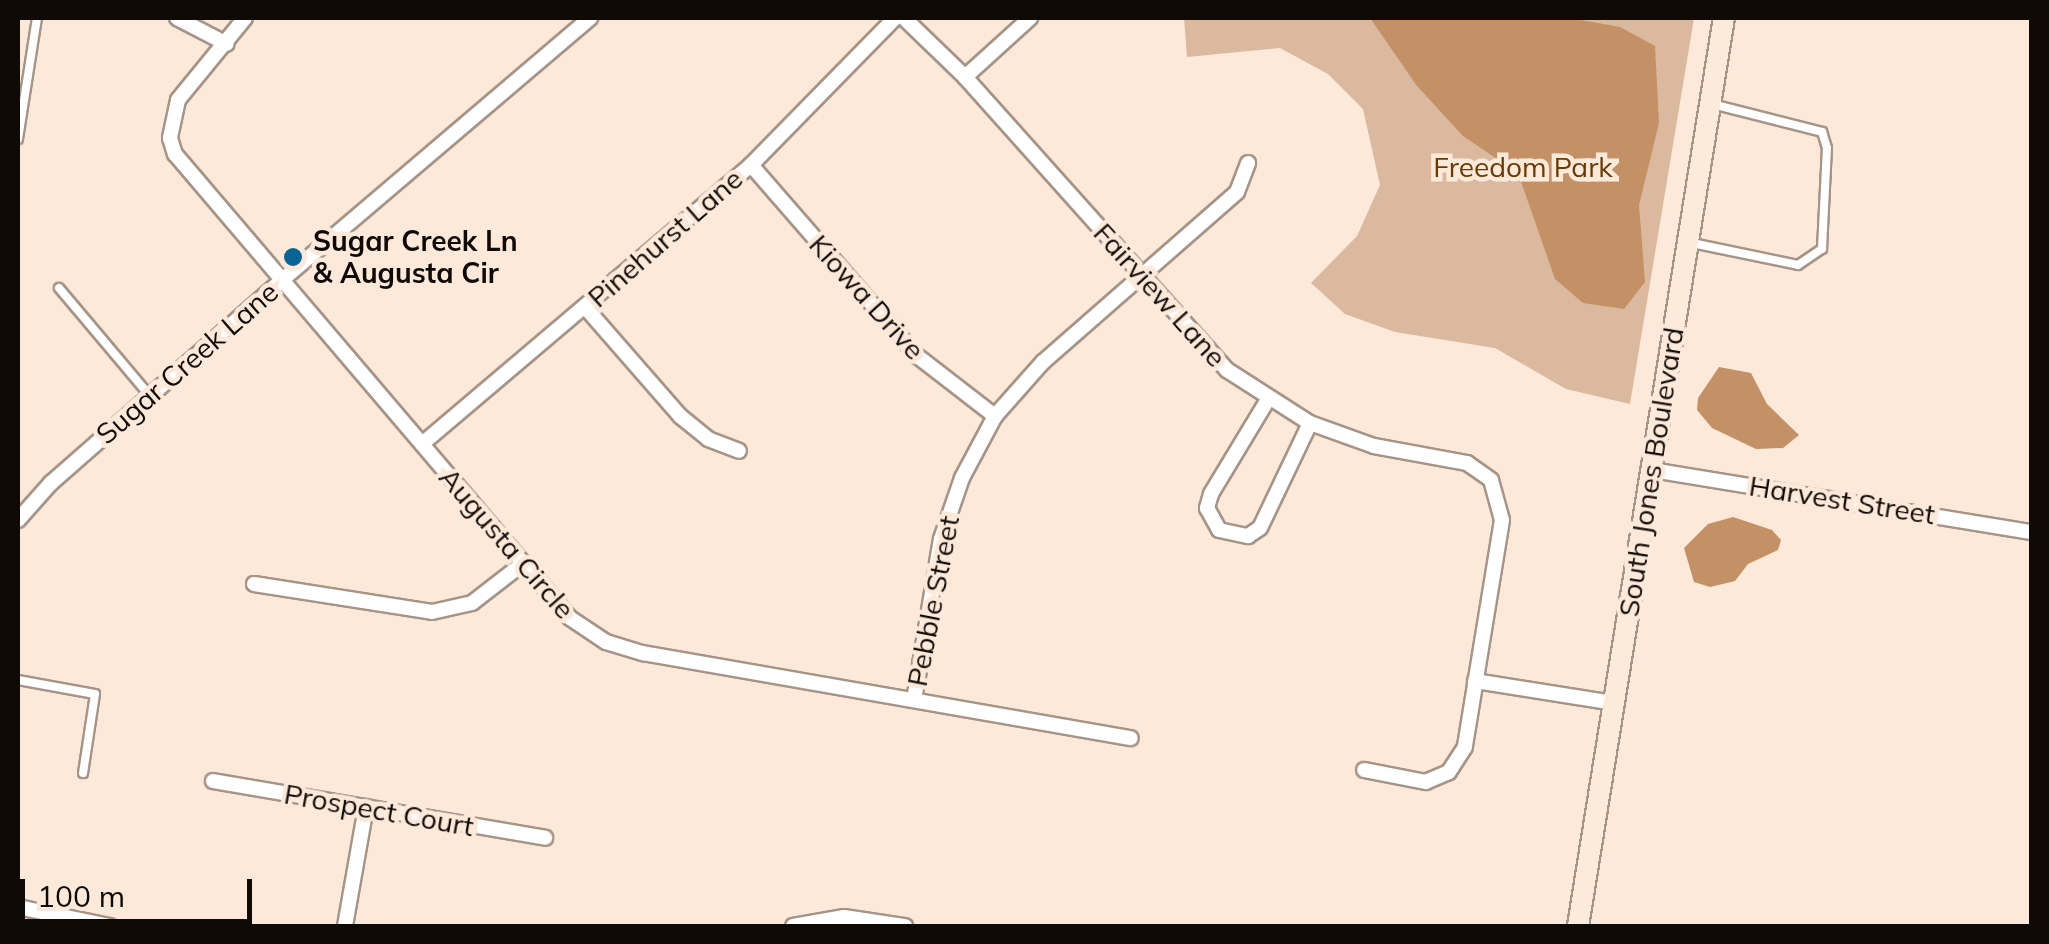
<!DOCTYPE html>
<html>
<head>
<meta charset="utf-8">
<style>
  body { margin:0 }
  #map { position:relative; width:2049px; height:944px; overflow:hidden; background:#fde9da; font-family:Mulish,sans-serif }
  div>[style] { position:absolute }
  .green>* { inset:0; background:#dab99f }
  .water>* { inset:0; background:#c49066 }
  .roads { filter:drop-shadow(2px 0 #a69487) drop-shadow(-2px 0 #a69487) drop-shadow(0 2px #a69487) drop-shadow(0 -2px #a69487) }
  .lane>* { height:8px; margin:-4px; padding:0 4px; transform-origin:4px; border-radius:4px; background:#fff }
  .street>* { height:14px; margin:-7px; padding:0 7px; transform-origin:7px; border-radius:7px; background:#fff }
  .secondary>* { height:20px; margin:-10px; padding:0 10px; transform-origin:10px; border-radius:10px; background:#fceadb }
  .dots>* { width:28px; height:28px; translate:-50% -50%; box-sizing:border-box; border:5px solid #fde9da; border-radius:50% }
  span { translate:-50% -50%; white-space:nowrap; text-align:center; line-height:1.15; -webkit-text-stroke:9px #fde9da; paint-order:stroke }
  .park-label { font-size:28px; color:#6b3903 }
  .street-label { font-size:28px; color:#100a06 }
  .poi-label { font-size:28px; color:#100a06; font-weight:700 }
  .left { translate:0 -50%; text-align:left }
  .frame { position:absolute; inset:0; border:20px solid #100a06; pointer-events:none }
  .scale { position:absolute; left:20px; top:879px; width:232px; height:45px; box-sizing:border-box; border:5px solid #100a06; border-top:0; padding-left:12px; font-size:30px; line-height:35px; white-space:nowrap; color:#100a06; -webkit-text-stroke:8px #fde9da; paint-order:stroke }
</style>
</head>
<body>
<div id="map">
  <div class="green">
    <i style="clip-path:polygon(1184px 18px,1694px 18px,1630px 404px,1566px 389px,1495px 348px,1395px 332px,1345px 314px,1311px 283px,1357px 236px,1380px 185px,1363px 109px,1328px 74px,1280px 48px,1187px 57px)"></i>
  </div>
  <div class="water">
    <i style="clip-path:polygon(1370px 18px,1570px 18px,1620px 27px,1655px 46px,1659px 123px,1639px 205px,1645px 282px,1624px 309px,1583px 303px,1555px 279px,1518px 173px,1463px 136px,1417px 86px)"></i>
    <i style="clip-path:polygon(1719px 367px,1751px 373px,1767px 404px,1799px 435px,1783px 448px,1756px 449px,1712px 428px,1697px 410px,1698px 398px)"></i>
    <i style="clip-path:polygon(1733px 517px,1772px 530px,1781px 540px,1778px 550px,1748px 564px,1735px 581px,1710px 587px,1694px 582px,1684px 548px,1708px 524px)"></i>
  </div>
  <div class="roads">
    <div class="lane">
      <i style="left:18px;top:139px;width:122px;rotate:-81.1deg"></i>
      <i style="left:1692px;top:243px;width:108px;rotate:11.7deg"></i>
      <i style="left:1798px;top:265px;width:29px;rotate:-34deg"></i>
      <i style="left:1822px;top:249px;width:101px;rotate:-87.2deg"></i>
      <i style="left:1827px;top:148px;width:17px;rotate:-107deg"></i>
      <i style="left:1822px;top:132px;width:114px;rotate:-165.7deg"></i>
      <i style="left:59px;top:288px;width:141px;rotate:49.9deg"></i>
      <i style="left:18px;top:680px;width:78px;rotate:10.3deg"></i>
      <i style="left:95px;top:694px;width:80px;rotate:98.6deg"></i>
    </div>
    <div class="street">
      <i style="left:177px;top:18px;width:56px;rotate:27.5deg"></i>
      <i style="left:245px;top:18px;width:106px;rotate:129.3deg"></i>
      <i style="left:178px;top:100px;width:39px;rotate:102deg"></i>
      <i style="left:170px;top:138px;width:17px;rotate:73deg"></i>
      <i style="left:175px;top:154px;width:609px;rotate:49.59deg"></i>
      <i style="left:570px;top:618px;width:43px;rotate:33.7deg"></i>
      <i style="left:606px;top:642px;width:39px;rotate:17deg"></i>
      <i style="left:643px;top:653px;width:495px;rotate:9.9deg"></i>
      <i style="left:904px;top:18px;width:85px;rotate:44deg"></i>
      <i style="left:965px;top:77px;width:393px;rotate:48.2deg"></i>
      <i style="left:1227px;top:370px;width:98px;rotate:32.6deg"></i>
      <i style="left:1310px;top:423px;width:68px;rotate:19.8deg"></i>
      <i style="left:1374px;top:446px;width:95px;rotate:10.4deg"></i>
      <i style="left:1467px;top:463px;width:29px;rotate:35deg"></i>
      <i style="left:1491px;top:480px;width:41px;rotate:74.6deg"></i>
      <i style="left:1502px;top:520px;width:230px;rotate:99.3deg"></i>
      <i style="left:1465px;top:747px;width:30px;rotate:123deg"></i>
      <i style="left:1449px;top:772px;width:25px;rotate:157deg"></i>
      <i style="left:1426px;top:782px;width:63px;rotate:-169deg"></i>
      <i style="left:965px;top:77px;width:88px;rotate:-42.2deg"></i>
      <i style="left:751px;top:165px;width:252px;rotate:49deg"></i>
      <i style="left:916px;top:355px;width:100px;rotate:37.7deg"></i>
      <i style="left:585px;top:307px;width:145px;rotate:48.9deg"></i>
      <i style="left:680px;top:416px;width:36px;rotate:39deg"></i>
      <i style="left:708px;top:439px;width:33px;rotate:21deg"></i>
      <i style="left:1267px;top:401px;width:109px;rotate:121.1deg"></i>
      <i style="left:1211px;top:494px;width:15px;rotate:106deg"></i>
      <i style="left:1207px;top:508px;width:25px;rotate:61deg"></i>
      <i style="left:1219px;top:530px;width:30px;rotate:12deg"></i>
      <i style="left:1248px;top:536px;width:14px;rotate:-34deg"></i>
      <i style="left:1260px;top:528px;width:116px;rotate:-64.5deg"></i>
      <i style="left:422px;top:444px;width:431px;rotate:-40.3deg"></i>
      <i style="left:751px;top:165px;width:206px;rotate:-45.6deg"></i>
      <i style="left:1652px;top:470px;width:385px;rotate:9.3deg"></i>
      <i style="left:18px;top:520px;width:50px;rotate:-48.3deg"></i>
      <i style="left:51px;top:483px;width:306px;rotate:-41.3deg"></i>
      <i style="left:281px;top:281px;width:406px;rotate:-40.4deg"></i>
      <i style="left:254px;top:584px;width:180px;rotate:8.9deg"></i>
      <i style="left:432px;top:612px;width:41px;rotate:-12.7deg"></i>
      <i style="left:472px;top:603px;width:62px;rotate:-37.8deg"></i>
      <i style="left:1475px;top:681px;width:141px;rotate:9deg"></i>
      <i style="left:914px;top:700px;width:163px;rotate:-80.5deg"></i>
      <i style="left:941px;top:539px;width:65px;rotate:-71deg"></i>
      <i style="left:962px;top:478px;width:70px;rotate:-62deg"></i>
      <i style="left:995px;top:416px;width:72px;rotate:-48.4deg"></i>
      <i style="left:1043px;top:362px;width:258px;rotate:-41.2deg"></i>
      <i style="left:1237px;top:192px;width:31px;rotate:-69deg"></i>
      <i style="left:213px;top:781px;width:337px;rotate:9.7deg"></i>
      <i style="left:18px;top:907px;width:94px;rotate:11.7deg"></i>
      <i style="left:345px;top:926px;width:121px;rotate:-80deg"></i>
      <i style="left:793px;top:926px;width:52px;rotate:-10deg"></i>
      <i style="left:844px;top:917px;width:62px;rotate:8.4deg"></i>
    </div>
    <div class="secondary">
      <i style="left:1578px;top:926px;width:920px;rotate:-80.87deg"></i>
    </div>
  </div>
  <div class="dots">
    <i style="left:293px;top:257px;background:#066595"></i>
  </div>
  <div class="park-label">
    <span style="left:1523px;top:167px">Freedom Park</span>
  </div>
  <div class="street-label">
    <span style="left:665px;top:238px;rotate:-41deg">Pinehurst Lane</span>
    <span style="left:1160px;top:295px;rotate:48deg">Fairview Lane</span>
    <span style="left:867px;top:297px;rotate:48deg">Kiowa Drive</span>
    <span style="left:187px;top:363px;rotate:-41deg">Sugar Creek Lane</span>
    <span style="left:1651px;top:472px;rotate:-81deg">South Jones Boulevard</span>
    <span style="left:1842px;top:500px;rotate:9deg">Harvest Street</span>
    <span style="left:507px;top:543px;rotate:49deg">Augusta Circle</span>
    <span style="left:933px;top:601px;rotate:-79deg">Pebble Street</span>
    <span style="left:379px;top:810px;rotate:10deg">Prospect Court</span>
  </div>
  <div class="poi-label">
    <span class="left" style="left:313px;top:257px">Sugar Creek Ln<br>&amp; Augusta Cir</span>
  </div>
  <div class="frame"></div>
  <div class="scale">100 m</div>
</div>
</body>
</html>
